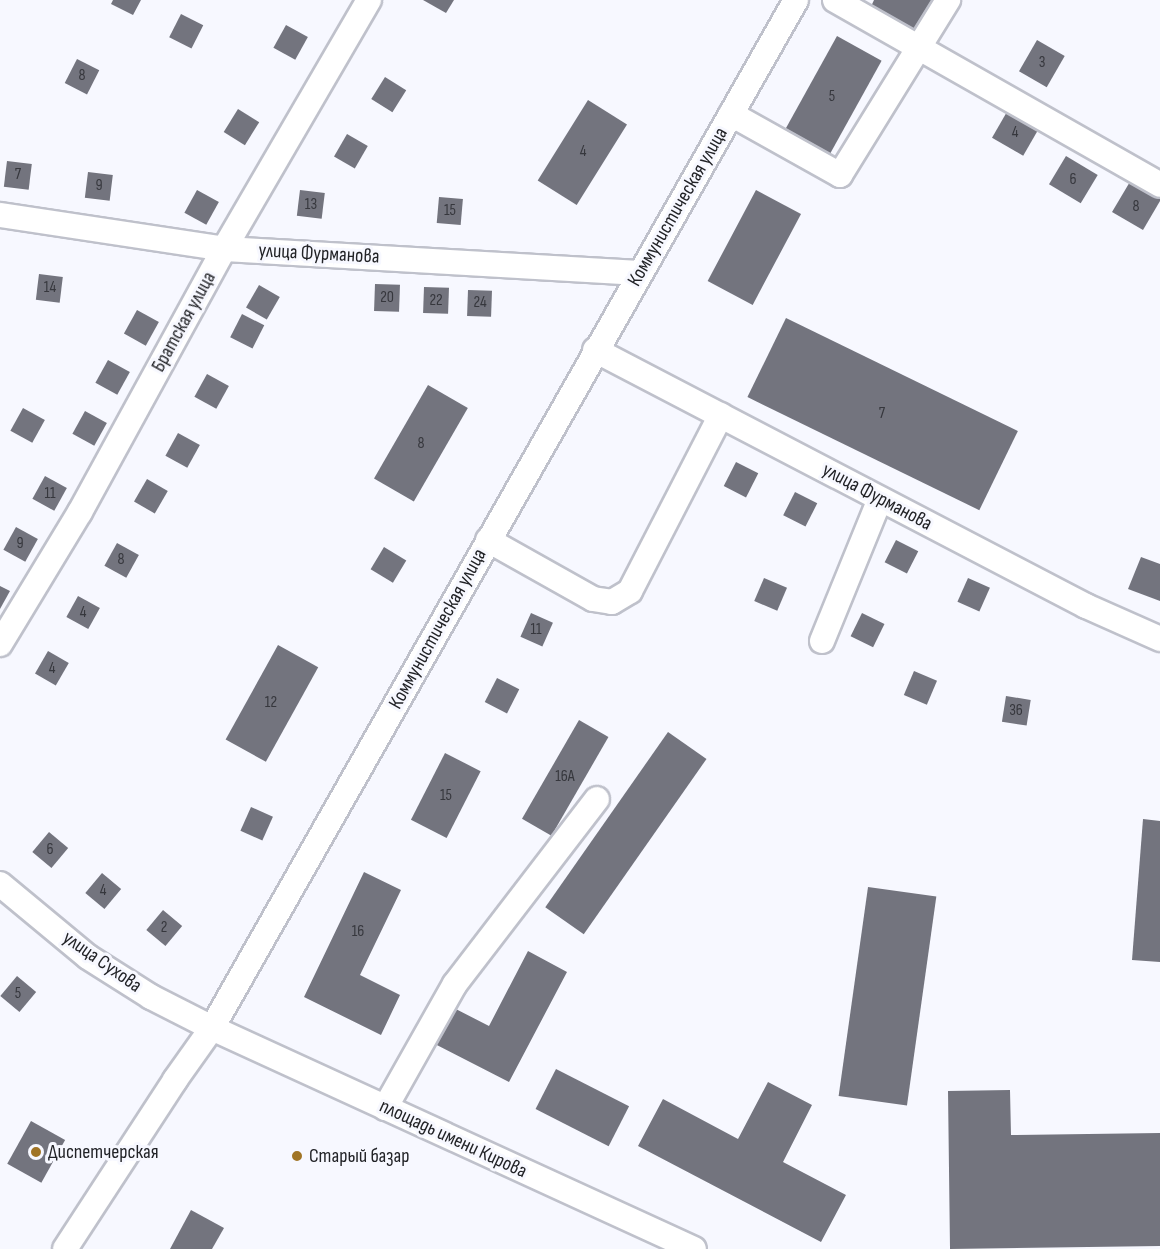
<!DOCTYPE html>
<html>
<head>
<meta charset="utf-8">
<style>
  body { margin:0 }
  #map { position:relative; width:1160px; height:1249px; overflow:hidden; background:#f7f8ff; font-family:"Sofia Sans Condensed",sans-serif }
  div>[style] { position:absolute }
  .building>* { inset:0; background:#73747e; transform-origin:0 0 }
  .roads { filter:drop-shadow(2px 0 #bfc1cb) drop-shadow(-2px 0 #bfc1cb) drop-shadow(0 2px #bfc1cb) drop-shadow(0 -2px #bfc1cb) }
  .minor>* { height:24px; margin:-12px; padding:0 12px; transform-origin:12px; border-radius:12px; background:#fff }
  .dots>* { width:16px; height:16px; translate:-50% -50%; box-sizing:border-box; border:3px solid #f7f8ff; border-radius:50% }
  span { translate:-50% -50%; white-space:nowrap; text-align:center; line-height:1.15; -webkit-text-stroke:6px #f7f8ff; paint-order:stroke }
  .number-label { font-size:16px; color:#36373d }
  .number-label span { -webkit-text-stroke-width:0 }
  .street-label { font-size:20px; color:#222327 }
  .poi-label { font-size:20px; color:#222327 }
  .left { translate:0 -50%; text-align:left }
</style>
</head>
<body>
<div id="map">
  <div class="building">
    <i style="clip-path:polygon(113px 0,141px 0,133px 15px,111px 4px)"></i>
    <i style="clip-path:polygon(423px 0,454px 0,446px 13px)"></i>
    <i style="clip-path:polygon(874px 0,936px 0,916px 36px,869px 11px)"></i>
    <i style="left:181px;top:14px;width:25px;height:26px;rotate:27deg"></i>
    <i style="left:286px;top:25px;width:25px;height:26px;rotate:29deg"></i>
    <i style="left:837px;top:36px;width:51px;height:112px;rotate:29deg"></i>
    <i style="left:1037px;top:40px;width:32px;height:36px;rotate:30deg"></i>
    <i style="left:77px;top:59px;width:25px;height:27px;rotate:27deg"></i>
    <i style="left:385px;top:77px;width:25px;height:26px;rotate:32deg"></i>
    <i style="left:588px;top:100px;width:46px;height:95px;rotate:32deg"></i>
    <i style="left:238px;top:109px;width:25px;height:27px;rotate:32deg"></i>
    <i style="left:1008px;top:110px;width:36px;height:32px;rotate:30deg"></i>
    <i style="left:347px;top:134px;width:24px;height:26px;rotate:30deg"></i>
    <i style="left:1066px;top:156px;width:37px;height:33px;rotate:31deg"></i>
    <i style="left:7px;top:161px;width:25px;height:26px;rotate:7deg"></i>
    <i style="left:88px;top:172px;width:25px;height:26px;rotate:7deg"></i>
    <i style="clip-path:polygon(1131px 180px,1160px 197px,1160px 201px,1143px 230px,1112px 212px)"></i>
    <i style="left:197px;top:190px;width:25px;height:26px;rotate:29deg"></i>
    <i style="left:300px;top:190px;width:25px;height:26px;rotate:7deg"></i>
    <i style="left:756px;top:190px;width:51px;height:103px;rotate:28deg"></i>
    <i style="left:439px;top:197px;width:24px;height:26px;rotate:5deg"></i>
    <i style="left:39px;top:274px;width:24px;height:26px;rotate:7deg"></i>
    <i style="left:375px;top:284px;width:25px;height:27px;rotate:2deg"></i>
    <i style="left:259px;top:285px;width:24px;height:26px;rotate:30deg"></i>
    <i style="left:424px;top:287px;width:25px;height:26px;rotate:2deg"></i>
    <i style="left:468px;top:290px;width:24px;height:26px;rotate:2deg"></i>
    <i style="left:137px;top:310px;width:25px;height:27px;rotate:29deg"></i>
    <i style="left:242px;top:314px;width:25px;height:26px;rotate:27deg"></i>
    <i style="left:786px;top:318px;width:258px;height:88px;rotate:26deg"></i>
    <i style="left:108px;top:360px;width:25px;height:26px;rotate:29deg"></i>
    <i style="left:207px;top:374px;width:25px;height:26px;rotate:29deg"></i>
    <i style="left:428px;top:385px;width:46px;height:108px;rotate:30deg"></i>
    <i style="left:23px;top:408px;width:25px;height:26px;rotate:29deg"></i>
    <i style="left:85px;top:411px;width:25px;height:26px;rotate:29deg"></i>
    <i style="left:178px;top:433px;width:25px;height:26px;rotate:29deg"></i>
    <i style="left:736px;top:462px;width:25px;height:27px;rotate:27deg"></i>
    <i style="left:45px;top:476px;width:25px;height:26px;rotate:29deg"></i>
    <i style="left:147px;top:479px;width:24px;height:26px;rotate:30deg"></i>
    <i style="left:795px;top:492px;width:25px;height:26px;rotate:27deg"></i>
    <i style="left:16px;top:527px;width:25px;height:26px;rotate:29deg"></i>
    <i style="left:896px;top:540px;width:25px;height:25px;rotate:27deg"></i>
    <i style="left:117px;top:543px;width:25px;height:26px;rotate:29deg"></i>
    <i style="left:384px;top:547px;width:26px;height:26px;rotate:31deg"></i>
    <i style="clip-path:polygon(1141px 557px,1160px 564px,1160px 601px,1128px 589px)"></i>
    <i style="left:764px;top:578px;width:25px;height:25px;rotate:23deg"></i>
    <i style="left:968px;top:578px;width:24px;height:26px;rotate:24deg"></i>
    <i style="clip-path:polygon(0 586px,10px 591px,0 609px)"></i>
    <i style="left:78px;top:596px;width:25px;height:24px;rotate:29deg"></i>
    <i style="left:531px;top:613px;width:24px;height:26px;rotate:24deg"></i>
    <i style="left:862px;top:613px;width:25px;height:26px;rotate:26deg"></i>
    <i style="left:278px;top:645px;width:46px;height:108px;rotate:29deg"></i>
    <i style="left:48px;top:651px;width:24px;height:26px;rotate:30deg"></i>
    <i style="left:914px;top:671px;width:25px;height:26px;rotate:23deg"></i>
    <i style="left:497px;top:678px;width:25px;height:27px;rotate:27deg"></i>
    <i style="left:1006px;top:696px;width:25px;height:26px;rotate:9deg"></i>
    <i style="left:579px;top:720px;width:34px;height:114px;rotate:30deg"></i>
    <i style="left:668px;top:732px;width:47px;height:214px;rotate:35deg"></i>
    <i style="left:445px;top:753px;width:40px;height:75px;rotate:27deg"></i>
    <i style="left:251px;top:807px;width:24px;height:26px;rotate:24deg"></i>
    <i style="clip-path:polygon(1143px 819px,1160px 821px,1160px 962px,1132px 960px)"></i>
    <i style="left:49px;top:832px;width:25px;height:26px;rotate:40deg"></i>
    <i style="clip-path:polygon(364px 872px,401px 890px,360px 975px,400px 995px,381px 1035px,304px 997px)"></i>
    <i style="left:102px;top:873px;width:25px;height:26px;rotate:40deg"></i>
    <i style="left:868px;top:887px;width:69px;height:211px;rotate:8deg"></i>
    <i style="left:163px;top:910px;width:25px;height:26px;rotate:40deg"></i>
    <i style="clip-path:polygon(528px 951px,567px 972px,509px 1082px,429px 1041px,448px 1005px,489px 1026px)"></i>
    <i style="left:17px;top:976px;width:25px;height:26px;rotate:40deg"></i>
    <i style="left:556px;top:1069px;width:82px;height:45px;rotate:27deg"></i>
    <i style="clip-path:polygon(768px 1082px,812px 1105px,783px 1162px,846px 1195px,821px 1242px,638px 1146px,663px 1099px,738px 1139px)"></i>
    <i style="clip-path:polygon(1010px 1090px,1011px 1135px,1160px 1133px,1160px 1246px,950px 1249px,948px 1091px)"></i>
    <i style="left:31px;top:1121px;width:39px;height:49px;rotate:29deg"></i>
    <i style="clip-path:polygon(191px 1210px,224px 1228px,212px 1249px,170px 1249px)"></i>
  </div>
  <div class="roads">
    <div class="minor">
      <i style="left:835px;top:0;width:374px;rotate:29.6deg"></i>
      <i style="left:731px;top:114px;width:125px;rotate:29.2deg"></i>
      <i style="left:840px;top:175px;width:206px;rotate:-58.3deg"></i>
      <i style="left:0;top:215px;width:227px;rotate:8.6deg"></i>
      <i style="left:224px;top:249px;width:417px;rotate:3.3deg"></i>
      <i style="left:595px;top:350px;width:554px;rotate:27.54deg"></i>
      <i style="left:1086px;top:606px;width:81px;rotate:24deg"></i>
      <i style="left:488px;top:540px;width:120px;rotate:29.3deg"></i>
      <i style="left:593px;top:599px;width:19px;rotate:9deg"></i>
      <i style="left:612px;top:602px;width:21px;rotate:-31deg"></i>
      <i style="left:630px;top:591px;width:198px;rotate:-62.7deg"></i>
      <i style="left:822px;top:641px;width:153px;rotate:-67.8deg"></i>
      <i style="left:0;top:644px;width:154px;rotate:-58.8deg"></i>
      <i style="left:80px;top:512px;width:300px;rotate:-61.3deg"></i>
      <i style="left:224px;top:249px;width:288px;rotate:-59.8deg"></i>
      <i style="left:0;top:884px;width:114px;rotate:39.7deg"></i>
      <i style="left:88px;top:957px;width:75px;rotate:32.4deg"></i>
      <i style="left:151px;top:997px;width:68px;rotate:26.9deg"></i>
      <i style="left:212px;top:1028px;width:530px;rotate:24.63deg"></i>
      <i style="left:385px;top:1108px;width:142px;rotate:-60.6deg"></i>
      <i style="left:455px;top:984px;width:233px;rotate:-52.5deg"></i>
      <i style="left:65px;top:1249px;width:202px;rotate:-56.9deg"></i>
      <i style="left:175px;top:1080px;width:64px;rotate:-54.6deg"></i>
      <i style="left:212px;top:1028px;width:1182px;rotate:-60.4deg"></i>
    </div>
  </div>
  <div class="dots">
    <i style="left:36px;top:1152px;background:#a07425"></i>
    <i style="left:297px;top:1156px;background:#a07425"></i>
  </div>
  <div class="number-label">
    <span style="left:1042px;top:63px">3</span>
    <span style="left:82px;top:76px">8</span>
    <span style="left:832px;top:97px">5</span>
    <span style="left:1015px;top:133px">4</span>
    <span style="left:583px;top:152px">4</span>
    <span style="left:18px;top:175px">7</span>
    <span style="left:1073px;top:180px">6</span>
    <span style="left:99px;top:186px">9</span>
    <span style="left:311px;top:205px">13</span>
    <span style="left:1136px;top:207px">8</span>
    <span style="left:450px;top:211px">15</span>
    <span style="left:50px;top:288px">14</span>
    <span style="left:387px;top:298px">20</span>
    <span style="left:436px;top:301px">22</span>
    <span style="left:480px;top:303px">24</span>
    <span style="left:882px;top:414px">7</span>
    <span style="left:421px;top:444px">8</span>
    <span style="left:50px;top:494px">11</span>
    <span style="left:20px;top:544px">9</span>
    <span style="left:121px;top:560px">8</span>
    <span style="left:83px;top:613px">4</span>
    <span style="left:536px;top:630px">11</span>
    <span style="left:52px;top:669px">4</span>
    <span style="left:271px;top:703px">12</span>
    <span style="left:1016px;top:711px">36</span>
    <span style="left:565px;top:777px">16А</span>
    <span style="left:446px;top:796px">15</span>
    <span style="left:50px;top:850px">6</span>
    <span style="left:103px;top:891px">4</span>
    <span style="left:164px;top:928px">2</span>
    <span style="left:358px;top:932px">16</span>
    <span style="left:18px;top:994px">5</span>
  </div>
  <div class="street-label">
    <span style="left:678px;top:207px;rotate:-60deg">Коммунистическая улица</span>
    <span style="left:319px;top:254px;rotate:3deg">улица Фурманова</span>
    <span style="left:184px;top:322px;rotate:-61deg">Братская улица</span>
    <span style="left:877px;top:497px;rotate:28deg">улица Фурманова</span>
    <span style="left:438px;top:629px;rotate:-61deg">Коммунистическая улица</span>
    <span style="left:102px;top:962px;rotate:35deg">улица Сухова</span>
    <span style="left:453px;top:1139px;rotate:25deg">площадь имени Кирова</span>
  </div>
  <div class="poi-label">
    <span class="left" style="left:48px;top:1152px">Диспетчерская</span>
    <span class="left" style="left:309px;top:1156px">Старый базар</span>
  </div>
</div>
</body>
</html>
